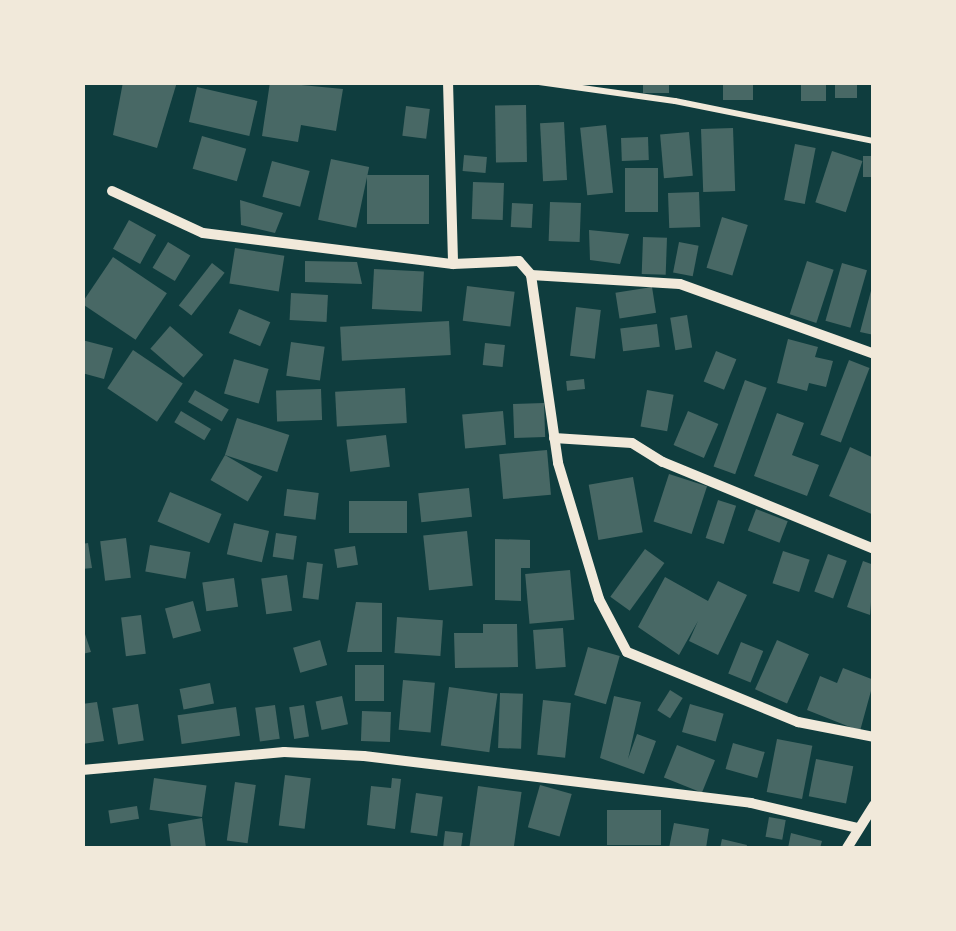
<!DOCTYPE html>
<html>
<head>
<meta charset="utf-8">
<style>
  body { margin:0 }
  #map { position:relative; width:956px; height:931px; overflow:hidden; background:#0f3d3e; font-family:"Libre Baskerville",serif }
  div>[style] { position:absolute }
  .building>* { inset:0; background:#486865; transform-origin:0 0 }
  .path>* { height:6px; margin:-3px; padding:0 3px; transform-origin:3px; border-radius:3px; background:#f1e9da }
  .minor>* { height:10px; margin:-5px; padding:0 5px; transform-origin:5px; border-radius:5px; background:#f1e9da }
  span { translate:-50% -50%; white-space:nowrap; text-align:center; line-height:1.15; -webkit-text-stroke:10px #f1e9da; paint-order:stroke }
  .frame { position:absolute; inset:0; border:85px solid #f1e9da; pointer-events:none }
</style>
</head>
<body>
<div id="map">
  <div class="building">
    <i style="clip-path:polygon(123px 82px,177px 82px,157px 148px,113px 135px)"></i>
    <i style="clip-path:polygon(270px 82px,343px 89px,336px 131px,301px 125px,298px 142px,262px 136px)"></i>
    <i style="left:643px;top:82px;width:26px;height:11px"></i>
    <i style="left:723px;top:82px;width:30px;height:18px"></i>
    <i style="left:801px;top:82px;width:25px;height:19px"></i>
    <i style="left:835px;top:82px;width:22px;height:16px"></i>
    <i style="left:197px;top:87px;width:62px;height:36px;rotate:13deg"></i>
    <i style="left:526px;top:105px;width:57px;height:31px;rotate:89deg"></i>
    <i style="left:406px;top:106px;width:24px;height:30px;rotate:7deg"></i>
    <i style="left:564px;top:122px;width:58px;height:24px;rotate:87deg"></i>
    <i style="left:606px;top:125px;width:68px;height:26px;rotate:84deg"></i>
    <i style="left:733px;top:128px;width:63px;height:32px;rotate:88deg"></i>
    <i style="left:689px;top:132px;width:44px;height:29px;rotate:85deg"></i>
    <i style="left:202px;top:136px;width:46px;height:34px;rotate:16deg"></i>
    <i style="left:648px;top:137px;width:23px;height:27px;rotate:88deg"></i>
    <i style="left:795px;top:144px;width:21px;height:57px;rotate:11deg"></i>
    <i style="left:832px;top:151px;width:32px;height:54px;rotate:18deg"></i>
    <i style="left:464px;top:155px;width:23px;height:16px;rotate:5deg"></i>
    <i style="left:863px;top:156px;width:11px;height:21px"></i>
    <i style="left:331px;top:159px;width:39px;height:62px;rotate:12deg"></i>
    <i style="left:272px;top:161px;width:39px;height:37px;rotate:15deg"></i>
    <i style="left:625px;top:168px;width:33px;height:44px"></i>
    <i style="left:367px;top:175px;width:62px;height:49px"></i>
    <i style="left:473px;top:182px;width:31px;height:37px;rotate:2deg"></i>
    <i style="left:699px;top:192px;width:35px;height:31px;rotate:88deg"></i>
    <i style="clip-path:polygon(240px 200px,283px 213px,275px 233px,241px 225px)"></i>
    <i style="left:550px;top:202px;width:31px;height:39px;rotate:2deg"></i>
    <i style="left:512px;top:203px;width:21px;height:24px;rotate:3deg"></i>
    <i style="left:722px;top:217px;width:27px;height:53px;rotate:17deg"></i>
    <i style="left:129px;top:220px;width:31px;height:33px;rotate:29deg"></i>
    <i style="clip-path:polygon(589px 230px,629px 234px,620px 264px,590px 260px)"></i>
    <i style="left:643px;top:237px;width:24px;height:37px;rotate:2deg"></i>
    <i style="left:168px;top:242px;width:26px;height:30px;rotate:31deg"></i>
    <i style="left:679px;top:242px;width:20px;height:31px;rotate:11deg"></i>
    <i style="left:235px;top:248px;width:50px;height:36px;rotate:9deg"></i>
    <i style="left:113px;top:257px;width:65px;height:56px;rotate:34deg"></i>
    <i style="clip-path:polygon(305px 261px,357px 262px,362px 284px,305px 282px)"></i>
    <i style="left:807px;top:261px;width:28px;height:56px;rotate:18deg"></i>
    <i style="left:212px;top:263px;width:16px;height:54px;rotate:38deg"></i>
    <i style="left:842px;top:263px;width:26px;height:60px;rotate:16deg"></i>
    <i style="left:374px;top:269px;width:50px;height:40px;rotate:3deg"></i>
    <i style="left:467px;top:286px;width:48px;height:35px;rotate:7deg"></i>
    <i style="left:652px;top:287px;width:26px;height:37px;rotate:81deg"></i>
    <i style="clip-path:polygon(872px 287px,874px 287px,874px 335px,860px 332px)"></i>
    <i style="left:291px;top:293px;width:37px;height:27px;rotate:3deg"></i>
    <i style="left:576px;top:307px;width:25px;height:49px;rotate:7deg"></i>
    <i style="left:239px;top:309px;width:34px;height:26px;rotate:23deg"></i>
    <i style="left:687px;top:315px;width:33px;height:17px;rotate:81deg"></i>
    <i style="left:449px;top:321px;width:34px;height:109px;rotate:87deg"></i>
    <i style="left:657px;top:324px;width:23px;height:37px;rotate:83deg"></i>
    <i style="left:170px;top:326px;width:44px;height:30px;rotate:41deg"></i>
    <i style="clip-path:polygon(788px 339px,818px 347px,815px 357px,833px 361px,826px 387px,809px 383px,807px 391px,777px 383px)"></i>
    <i style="clip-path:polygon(82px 340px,113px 348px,104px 379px,82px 373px)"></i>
    <i style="left:291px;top:342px;width:34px;height:34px;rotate:8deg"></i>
    <i style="left:485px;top:343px;width:20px;height:22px;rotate:6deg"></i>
    <i style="left:133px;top:350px;width:60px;height:46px;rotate:34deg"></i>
    <i style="left:716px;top:351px;width:22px;height:33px;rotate:22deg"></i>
    <i style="left:234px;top:359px;width:36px;height:36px;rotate:16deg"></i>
    <i style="left:849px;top:360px;width:22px;height:80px;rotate:21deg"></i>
    <i style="left:584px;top:379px;width:10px;height:18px;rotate:84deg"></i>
    <i style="left:745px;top:380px;width:23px;height:92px;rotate:20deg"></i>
    <i style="left:405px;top:388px;width:35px;height:70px;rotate:87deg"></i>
    <i style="left:321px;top:389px;width:31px;height:45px;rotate:88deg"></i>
    <i style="left:195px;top:390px;width:39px;height:14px;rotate:30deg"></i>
    <i style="left:647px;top:390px;width:27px;height:37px;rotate:10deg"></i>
    <i style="left:544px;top:403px;width:34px;height:31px;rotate:88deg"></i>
    <i style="left:181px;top:411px;width:35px;height:13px;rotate:31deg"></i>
    <i style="left:503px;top:411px;width:34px;height:41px;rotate:85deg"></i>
    <i style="left:688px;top:411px;width:33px;height:37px;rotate:23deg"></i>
    <i style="clip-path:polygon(777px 413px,804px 423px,792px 455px,819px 465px,807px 496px,754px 476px)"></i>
    <i style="left:237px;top:418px;width:55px;height:39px;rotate:18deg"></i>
    <i style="left:386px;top:435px;width:32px;height:40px;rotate:83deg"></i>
    <i style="clip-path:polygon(850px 447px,874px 458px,874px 515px,829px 496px)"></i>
    <i style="left:547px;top:450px;width:45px;height:48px;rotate:85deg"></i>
    <i style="left:225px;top:455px;width:43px;height:29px;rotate:30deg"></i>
    <i style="left:669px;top:474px;width:40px;height:50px;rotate:18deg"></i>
    <i style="left:633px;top:477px;width:56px;height:45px;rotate:80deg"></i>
    <i style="left:469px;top:488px;width:29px;height:51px;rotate:84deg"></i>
    <i style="left:287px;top:489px;width:32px;height:27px;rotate:7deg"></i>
    <i style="left:170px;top:492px;width:56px;height:32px;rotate:23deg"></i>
    <i style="left:718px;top:500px;width:19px;height:40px;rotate:18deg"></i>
    <i style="left:407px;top:501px;width:32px;height:58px;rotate:90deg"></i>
    <i style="left:756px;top:509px;width:34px;height:23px;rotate:21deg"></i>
    <i style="left:234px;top:523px;width:36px;height:32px;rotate:13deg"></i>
    <i style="left:467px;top:531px;width:55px;height:44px;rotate:84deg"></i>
    <i style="left:276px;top:533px;width:21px;height:24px;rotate:8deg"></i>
    <i style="left:126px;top:538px;width:40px;height:26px;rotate:83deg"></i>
    <i style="clip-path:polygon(495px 539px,530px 540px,530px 568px,521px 568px,521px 601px,495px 600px)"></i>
    <i style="clip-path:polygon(88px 543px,92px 568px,82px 569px,82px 544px)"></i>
    <i style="left:150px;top:545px;width:41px;height:27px;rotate:10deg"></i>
    <i style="left:355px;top:546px;width:19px;height:21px;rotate:81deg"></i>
    <i style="left:645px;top:549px;width:24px;height:59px;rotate:36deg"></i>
    <i style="left:783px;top:551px;width:28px;height:34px;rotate:18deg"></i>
    <i style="left:828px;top:554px;width:20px;height:40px;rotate:20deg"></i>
    <i style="clip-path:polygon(863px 561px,874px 565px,870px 615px,847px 607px)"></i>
    <i style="left:307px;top:562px;width:16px;height:36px;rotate:7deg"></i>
    <i style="left:570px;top:570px;width:50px;height:45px;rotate:85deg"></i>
    <i style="left:287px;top:575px;width:36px;height:26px;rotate:82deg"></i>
    <i style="clip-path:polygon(665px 577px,708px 601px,718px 581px,747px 595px,718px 655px,689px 641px,698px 621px,679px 655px,638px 627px)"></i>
    <i style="left:234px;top:578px;width:29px;height:32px;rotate:82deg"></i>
    <i style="left:193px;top:601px;width:31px;height:29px;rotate:75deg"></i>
    <i style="clip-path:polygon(356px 602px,382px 603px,382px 652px,347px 652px)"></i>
    <i style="left:141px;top:615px;width:39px;height:20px;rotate:83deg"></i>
    <i style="left:397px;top:617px;width:46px;height:36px;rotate:4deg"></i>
    <i style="clip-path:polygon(483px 624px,517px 624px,518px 667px,455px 668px,454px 633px,483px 633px)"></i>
    <i style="clip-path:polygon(82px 625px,91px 652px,82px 654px)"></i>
    <i style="left:563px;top:628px;width:39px;height:30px;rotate:86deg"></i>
    <i style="left:320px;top:640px;width:26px;height:28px;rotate:74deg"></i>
    <i style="left:777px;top:640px;width:35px;height:54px;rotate:24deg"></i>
    <i style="left:741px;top:642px;width:24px;height:34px;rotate:22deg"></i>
    <i style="left:588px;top:647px;width:33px;height:50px;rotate:16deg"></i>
    <i style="left:355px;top:665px;width:29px;height:36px"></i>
    <i style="clip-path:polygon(843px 668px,874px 680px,860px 731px,807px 710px,820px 676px,837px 683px)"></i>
    <i style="left:403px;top:680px;width:32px;height:50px;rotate:5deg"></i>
    <i style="left:210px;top:683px;width:21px;height:31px;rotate:79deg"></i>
    <i style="left:449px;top:687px;width:49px;height:59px;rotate:8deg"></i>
    <i style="left:670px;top:690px;width:15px;height:24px;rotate:32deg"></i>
    <i style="left:500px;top:693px;width:23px;height:55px;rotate:2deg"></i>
    <i style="left:342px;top:696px;width:29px;height:27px;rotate:78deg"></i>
    <i style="clip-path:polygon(614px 696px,641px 702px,628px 759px,637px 734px,656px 741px,644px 774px,600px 758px)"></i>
    <i style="left:543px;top:700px;width:28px;height:55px;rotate:6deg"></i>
    <i style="clip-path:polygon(97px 702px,104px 741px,82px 744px,82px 704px)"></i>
    <i style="left:138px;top:704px;width:37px;height:26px;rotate:81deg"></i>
    <i style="left:690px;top:704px;width:35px;height:29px;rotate:16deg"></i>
    <i style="left:275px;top:705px;width:34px;height:20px;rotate:82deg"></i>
    <i style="left:304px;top:705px;width:32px;height:15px;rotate:81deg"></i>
    <i style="left:236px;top:707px;width:29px;height:59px;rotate:82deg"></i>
    <i style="left:362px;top:711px;width:29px;height:30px;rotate:2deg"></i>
    <i style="left:777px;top:739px;width:36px;height:54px;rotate:11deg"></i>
    <i style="left:733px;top:743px;width:33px;height:27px;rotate:16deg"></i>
    <i style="left:677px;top:745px;width:41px;height:35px;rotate:22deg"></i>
    <i style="left:816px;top:759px;width:38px;height:38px;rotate:11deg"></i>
    <i style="left:285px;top:775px;width:26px;height:51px;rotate:7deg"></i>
    <i style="left:154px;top:778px;width:53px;height:32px;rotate:8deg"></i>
    <i style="clip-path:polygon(392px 778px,401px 779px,395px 829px,367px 825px,371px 786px,391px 788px)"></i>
    <i style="left:235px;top:782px;width:21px;height:59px;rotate:8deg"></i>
    <i style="left:540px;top:785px;width:33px;height:44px;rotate:16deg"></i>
    <i style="left:478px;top:786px;width:44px;height:62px;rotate:8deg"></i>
    <i style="left:416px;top:793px;width:27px;height:40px;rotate:8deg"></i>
    <i style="left:137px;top:806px;width:13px;height:29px;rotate:81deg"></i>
    <i style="left:607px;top:810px;width:54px;height:35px"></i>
    <i style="left:769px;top:817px;width:17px;height:20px;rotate:10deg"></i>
    <i style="clip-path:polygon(202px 818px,206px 848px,171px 848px,168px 824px)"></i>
    <i style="clip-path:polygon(674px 823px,709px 829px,706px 848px,669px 848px)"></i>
    <i style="clip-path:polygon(445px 831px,463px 833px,461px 848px,443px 848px)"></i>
    <i style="clip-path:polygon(791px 833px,822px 841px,820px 848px,788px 848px)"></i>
    <i style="clip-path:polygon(722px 839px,747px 845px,746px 848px,720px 848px)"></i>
  </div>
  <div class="path">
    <i style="left:539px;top:82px;width:137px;rotate:8deg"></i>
    <i style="left:675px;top:101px;width:203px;rotate:11.4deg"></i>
  </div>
  <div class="minor">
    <i style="left:448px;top:82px;width:182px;rotate:88.4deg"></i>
    <i style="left:112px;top:191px;width:100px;rotate:24.8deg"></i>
    <i style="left:203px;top:233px;width:252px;rotate:7.1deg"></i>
    <i style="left:453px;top:264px;width:66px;rotate:-2.6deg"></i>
    <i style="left:519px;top:261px;width:18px;rotate:49deg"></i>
    <i style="left:531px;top:275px;width:190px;rotate:81.8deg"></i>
    <i style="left:558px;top:463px;width:142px;rotate:73.2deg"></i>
    <i style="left:599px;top:599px;width:60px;rotate:62.2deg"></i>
    <i style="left:627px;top:652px;width:185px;rotate:22.3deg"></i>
    <i style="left:798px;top:722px;width:77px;rotate:11.2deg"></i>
    <i style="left:531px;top:275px;width:149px;rotate:3.5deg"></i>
    <i style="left:680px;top:284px;width:206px;rotate:19.8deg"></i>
    <i style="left:554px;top:438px;width:78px;rotate:3.7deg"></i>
    <i style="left:632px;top:443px;width:36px;rotate:32deg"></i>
    <i style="left:663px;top:462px;width:228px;rotate:22.4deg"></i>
    <i style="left:82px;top:770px;width:203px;rotate:-5.1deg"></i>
    <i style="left:284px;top:752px;width:80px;rotate:2.9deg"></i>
    <i style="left:364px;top:756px;width:390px;rotate:6.9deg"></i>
    <i style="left:751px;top:803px;width:110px;rotate:13.2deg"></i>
    <i style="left:847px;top:848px;width:51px;rotate:-57.9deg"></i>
  </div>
  <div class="frame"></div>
</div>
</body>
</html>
